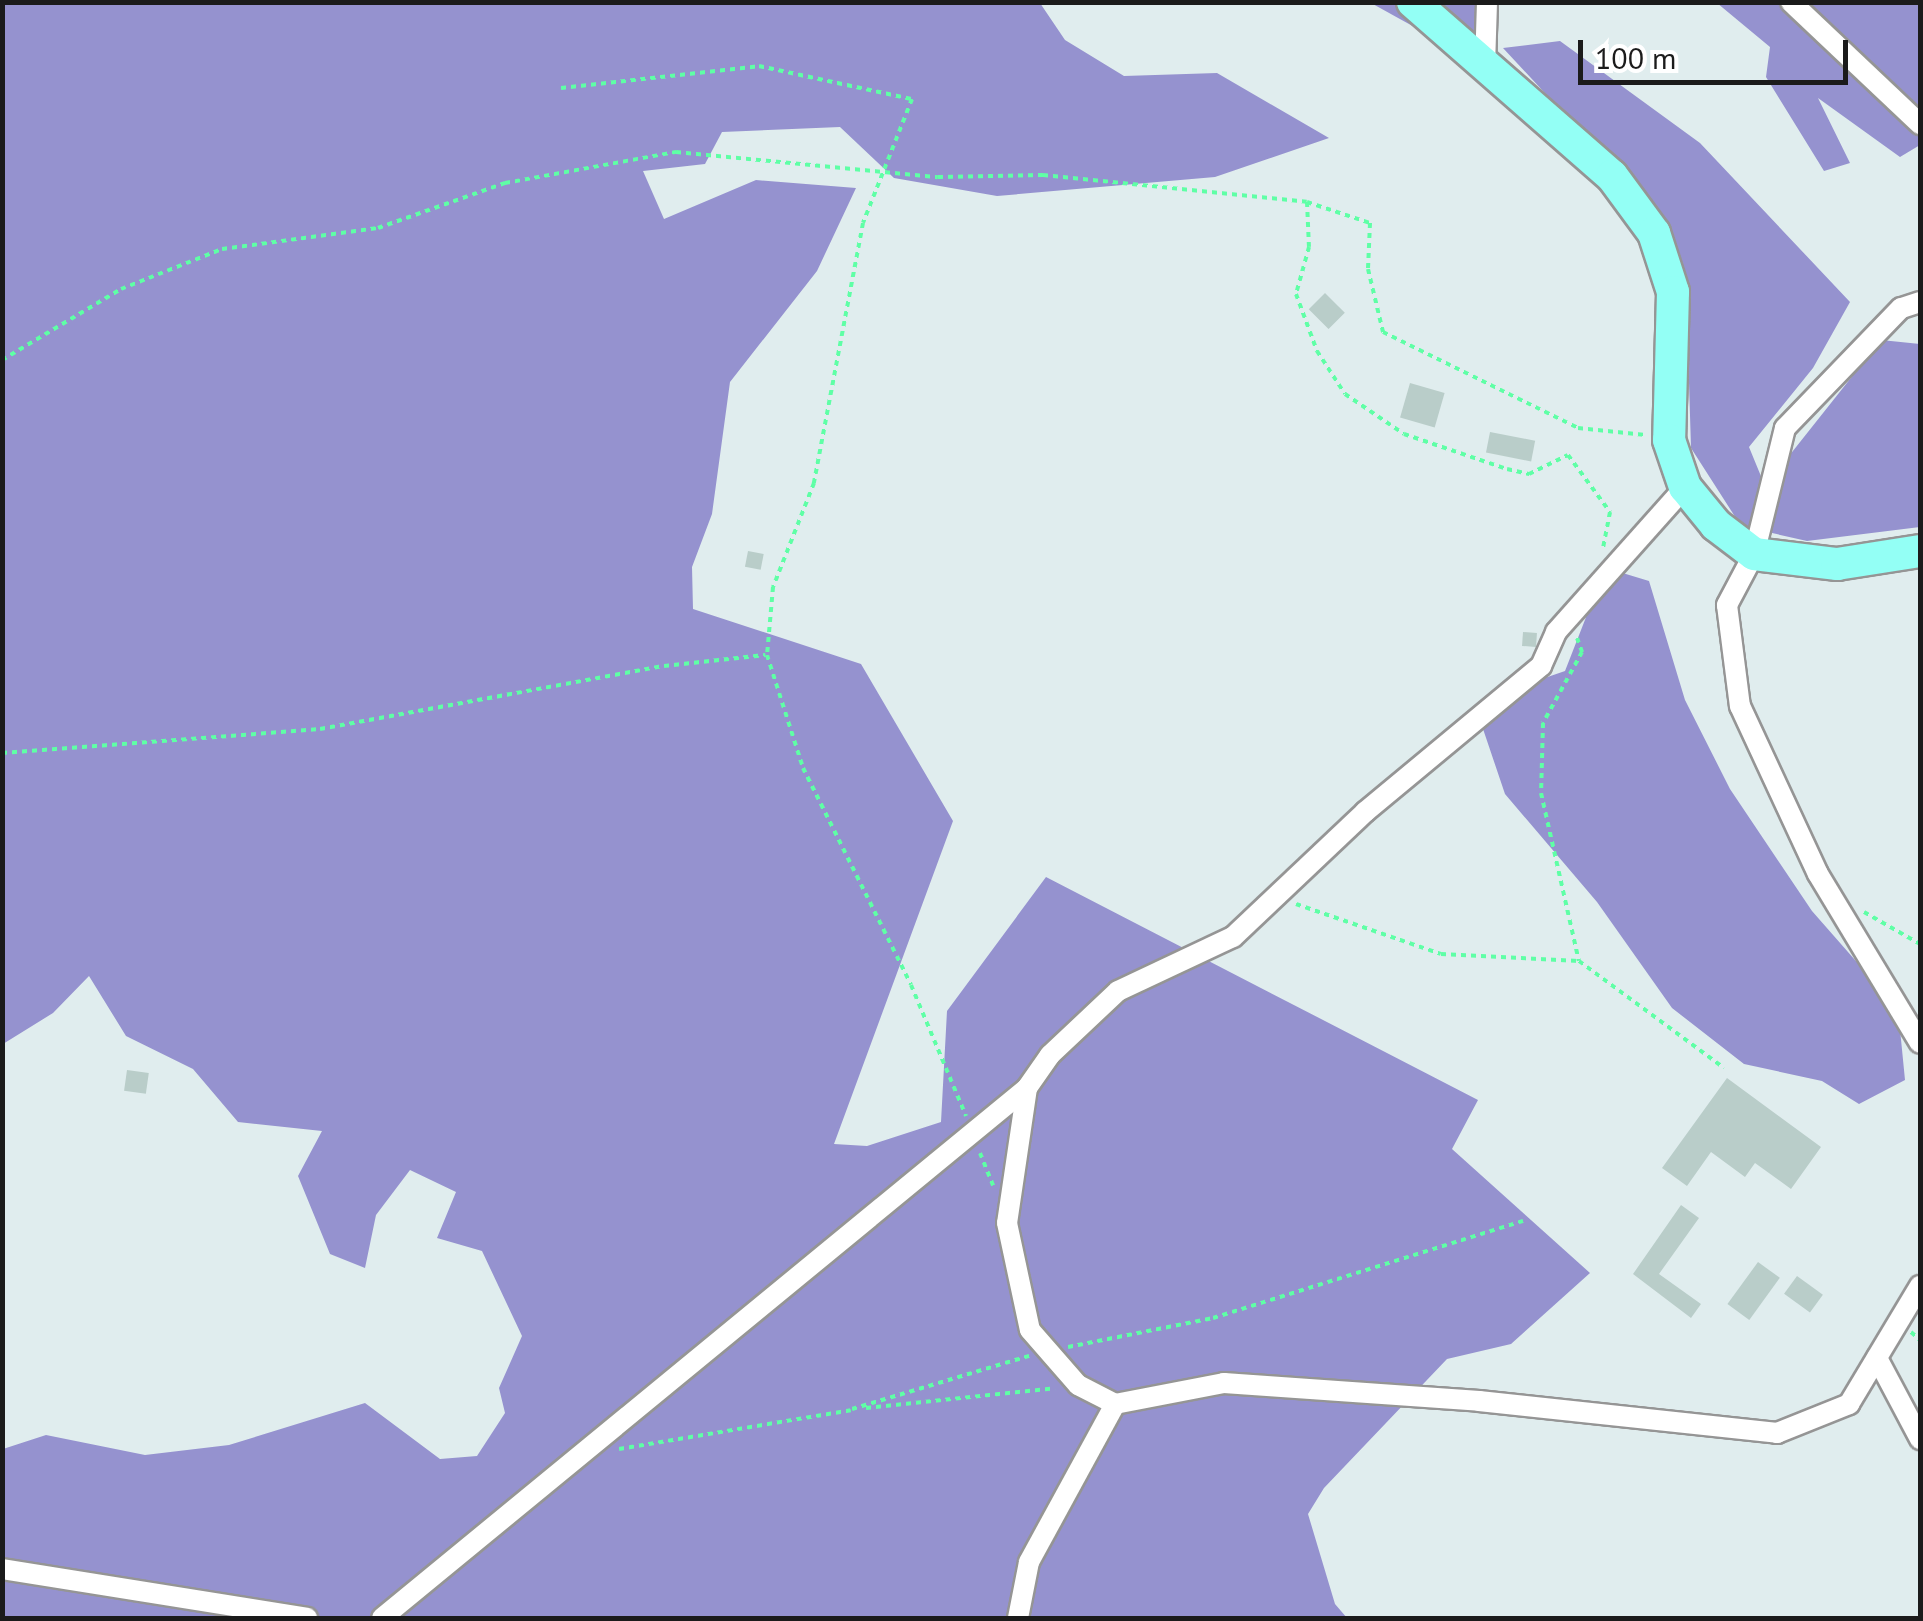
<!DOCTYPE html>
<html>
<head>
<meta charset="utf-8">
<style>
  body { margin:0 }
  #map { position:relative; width:1923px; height:1621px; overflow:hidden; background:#e0edee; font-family:"PT Sans",sans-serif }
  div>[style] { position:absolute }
  .forest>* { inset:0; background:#9592cf }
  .building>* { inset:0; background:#b9cdc9; transform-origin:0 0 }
  .path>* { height:4px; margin-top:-2px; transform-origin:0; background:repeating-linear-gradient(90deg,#5fffa6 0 5px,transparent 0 10px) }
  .roads { filter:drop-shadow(2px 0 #959595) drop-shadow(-2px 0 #959595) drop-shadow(0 2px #959595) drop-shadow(0 -2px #959595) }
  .minor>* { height:20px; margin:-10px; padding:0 10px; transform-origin:10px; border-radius:10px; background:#fff }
  .primary>* { height:32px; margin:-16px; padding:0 16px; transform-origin:16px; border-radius:16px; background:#93fff5 }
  span { translate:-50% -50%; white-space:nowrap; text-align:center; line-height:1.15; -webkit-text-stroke:9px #fff; paint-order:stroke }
  .frame { position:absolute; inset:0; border:5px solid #1b1b1b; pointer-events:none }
  .scale { position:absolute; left:1578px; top:40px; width:270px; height:45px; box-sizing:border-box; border:5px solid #1b1b1b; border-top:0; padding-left:12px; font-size:30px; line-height:35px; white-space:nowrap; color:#1b1b1b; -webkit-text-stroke:8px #fff; paint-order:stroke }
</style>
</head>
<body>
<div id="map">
  <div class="forest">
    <i style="clip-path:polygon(3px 3px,1040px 3px,1065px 40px,1124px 76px,1217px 73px,1329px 138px,1215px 177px,997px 196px,894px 178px,840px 127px,722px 132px,705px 164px,643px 171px,664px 219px,756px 180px,856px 188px,817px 271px,730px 382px,712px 514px,692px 567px,693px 609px,861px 664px,953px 821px,834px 1144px,867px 1146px,941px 1122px,947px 1011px,1046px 877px,1478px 1100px,1452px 1149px,1590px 1273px,1511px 1344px,1447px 1359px,1324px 1488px,1308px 1514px,1335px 1604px,1347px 1618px,3px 1618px,3px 1449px,46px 1435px,145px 1455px,229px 1445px,365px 1403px,440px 1459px,477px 1456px,505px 1413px,499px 1388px,522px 1336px,482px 1251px,437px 1238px,456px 1192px,410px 1170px,376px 1215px,365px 1268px,330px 1254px,298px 1176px,322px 1131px,238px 1122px,193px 1069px,126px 1036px,89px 976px,53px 1013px,3px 1044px)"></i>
    <i style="clip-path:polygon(1371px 3px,1487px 3px,1485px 66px)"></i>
    <i style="clip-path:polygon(1717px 3px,1920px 3px,1920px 145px,1900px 157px,1818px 98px,1850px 163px,1824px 171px,1766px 77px,1770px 47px)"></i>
    <i style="clip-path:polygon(1560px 41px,1700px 143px,1850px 302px,1813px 368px,1749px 447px,1765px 486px,1881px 340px,1920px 344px,1920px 527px,1807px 541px,1741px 526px,1691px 448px,1686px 285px,1661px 218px,1503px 48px)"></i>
    <i style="clip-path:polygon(1616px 571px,1649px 581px,1685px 700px,1730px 789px,1812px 911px,1898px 1009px,1905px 1080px,1859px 1104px,1822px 1081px,1744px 1064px,1672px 1008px,1597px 902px,1505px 794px,1481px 723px,1533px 682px,1565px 671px,1590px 607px)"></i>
  </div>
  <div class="building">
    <i style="left:1325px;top:293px;width:28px;height:23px;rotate:45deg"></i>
    <i style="left:1410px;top:383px;width:36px;height:36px;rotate:16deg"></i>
    <i style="left:1490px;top:432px;width:46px;height:21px;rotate:11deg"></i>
    <i style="left:748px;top:551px;width:16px;height:16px;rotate:11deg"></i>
    <i style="left:1523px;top:632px;width:14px;height:14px;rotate:4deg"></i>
    <i style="left:127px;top:1070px;width:22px;height:21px;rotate:8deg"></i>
    <i style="clip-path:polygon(1727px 1078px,1821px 1147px,1791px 1189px,1755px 1163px,1745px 1177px,1711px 1152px,1687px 1186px,1662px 1168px)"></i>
    <i style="clip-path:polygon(1681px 1205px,1699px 1218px,1659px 1274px,1701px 1304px,1691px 1318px,1633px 1274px)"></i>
    <i style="left:1758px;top:1262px;width:27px;height:52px;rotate:36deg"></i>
    <i style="left:1797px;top:1276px;width:32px;height:22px;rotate:36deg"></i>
  </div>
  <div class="path">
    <i style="left:561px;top:88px;width:199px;rotate:-6.3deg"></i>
    <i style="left:759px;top:66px;width:157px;rotate:12.2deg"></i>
    <i style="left:912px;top:99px;width:133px;rotate:111.6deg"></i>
    <i style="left:863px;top:223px;width:265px;rotate:100.7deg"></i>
    <i style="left:814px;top:483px;width:112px;rotate:111.5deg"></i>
    <i style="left:773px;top:587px;width:68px;rotate:95deg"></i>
    <i style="left:767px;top:655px;width:119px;rotate:72.3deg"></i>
    <i style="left:803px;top:768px;width:242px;rotate:63.5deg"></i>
    <i style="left:911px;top:985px;width:142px;rotate:67.2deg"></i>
    <i style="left:1307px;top:202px;width:45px;rotate:87.5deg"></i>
    <i style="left:1309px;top:247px;width:49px;rotate:105.5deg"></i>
    <i style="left:1296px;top:294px;width:61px;rotate:69.8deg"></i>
    <i style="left:1317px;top:351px;width:51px;rotate:56.9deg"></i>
    <i style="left:1345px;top:394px;width:71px;rotate:34.1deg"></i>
    <i style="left:1404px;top:434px;width:109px;rotate:18.8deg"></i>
    <i style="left:1507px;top:469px;width:23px;rotate:13deg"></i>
    <i style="left:1529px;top:474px;width:43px;rotate:-26deg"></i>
    <i style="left:1568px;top:455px;width:71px;rotate:53.6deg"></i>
    <i style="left:1610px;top:512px;width:37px;rotate:101deg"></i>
    <i style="left:2px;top:360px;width:139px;rotate:-30.8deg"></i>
    <i style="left:121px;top:289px;width:109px;rotate:-21.6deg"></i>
    <i style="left:222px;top:249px;width:157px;rotate:-7.7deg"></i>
    <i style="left:378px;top:228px;width:135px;rotate:-19.5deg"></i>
    <i style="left:505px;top:183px;width:174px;rotate:-10.3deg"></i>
    <i style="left:676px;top:152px;width:263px;rotate:5.5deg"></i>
    <i style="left:938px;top:177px;width:105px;rotate:-1.1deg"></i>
    <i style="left:1043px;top:175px;width:265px;rotate:5.8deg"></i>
    <i style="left:1307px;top:202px;width:66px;rotate:18.4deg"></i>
    <i style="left:1370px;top:223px;width:46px;rotate:92.5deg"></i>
    <i style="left:1368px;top:269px;width:65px;rotate:76.6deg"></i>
    <i style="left:1383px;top:332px;width:217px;rotate:26.2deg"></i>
    <i style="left:1578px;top:428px;width:68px;rotate:5.9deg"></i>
    <i style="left:1577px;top:638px;width:15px;rotate:70deg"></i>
    <i style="left:1582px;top:652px;width:81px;rotate:118.8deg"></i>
    <i style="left:1543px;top:723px;width:70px;rotate:91.6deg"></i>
    <i style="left:1541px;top:793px;width:172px;rotate:77.3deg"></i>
    <i style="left:2px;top:753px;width:319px;rotate:-4.3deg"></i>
    <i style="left:320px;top:729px;width:350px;rotate:-10.4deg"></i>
    <i style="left:664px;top:666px;width:102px;rotate:-6.2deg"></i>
    <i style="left:1296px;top:904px;width:153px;rotate:19deg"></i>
    <i style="left:1441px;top:954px;width:138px;rotate:2.9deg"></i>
    <i style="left:1579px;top:961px;width:180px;rotate:36.4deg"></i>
    <i style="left:1864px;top:912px;width:64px;rotate:29.7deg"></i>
    <i style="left:980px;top:1153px;width:35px;rotate:68deg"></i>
    <i style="left:1911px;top:1332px;width:12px;rotate:42deg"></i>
    <i style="left:1068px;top:1347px;width:148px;rotate:-11.3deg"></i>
    <i style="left:1213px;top:1318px;width:325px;rotate:-17.4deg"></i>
    <i style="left:866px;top:1408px;width:190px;rotate:-6deg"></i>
    <i style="left:852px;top:1409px;width:185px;rotate:-16.7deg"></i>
    <i style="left:619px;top:1449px;width:235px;rotate:-9.5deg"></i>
  </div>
  <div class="roads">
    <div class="minor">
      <i style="left:1791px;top:2px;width:178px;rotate:43.4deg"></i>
      <i style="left:1485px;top:66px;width:64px;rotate:-88.2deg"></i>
      <i style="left:1920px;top:302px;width:20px;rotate:162deg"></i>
      <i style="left:1901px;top:308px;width:167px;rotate:134deg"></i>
      <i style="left:1785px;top:428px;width:130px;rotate:103.8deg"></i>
      <i style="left:1754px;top:554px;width:58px;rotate:117.9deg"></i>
      <i style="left:1727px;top:605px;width:102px;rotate:82.7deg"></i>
      <i style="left:1740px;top:706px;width:185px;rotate:65.1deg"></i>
      <i style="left:1818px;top:874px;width:197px;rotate:58.9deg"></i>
      <i style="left:1027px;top:1088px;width:136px;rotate:98.4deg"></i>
      <i style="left:1007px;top:1223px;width:109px;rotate:77.9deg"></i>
      <i style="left:1030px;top:1330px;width:73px;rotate:48.9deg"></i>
      <i style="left:1078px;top:1385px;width:42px;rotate:27.2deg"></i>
      <i style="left:1877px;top:1358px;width:92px;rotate:62deg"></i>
      <i style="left:2px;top:1569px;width:309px;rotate:9.1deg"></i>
      <i style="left:382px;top:1618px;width:835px;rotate:-39.41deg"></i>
      <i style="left:1027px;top:1088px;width:40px;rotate:-55.1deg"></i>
      <i style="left:1050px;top:1055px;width:93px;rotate:-43.3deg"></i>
      <i style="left:1118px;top:991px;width:127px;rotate:-25.2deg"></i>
      <i style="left:1233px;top:937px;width:182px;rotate:-43.4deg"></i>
      <i style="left:1365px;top:812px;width:229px;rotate:-39.7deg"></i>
      <i style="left:1541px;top:666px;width:37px;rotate:-66deg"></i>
      <i style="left:1556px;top:632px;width:194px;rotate:-48.3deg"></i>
      <i style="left:1018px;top:1618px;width:57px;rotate:-78.9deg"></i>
      <i style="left:1029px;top:1562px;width:180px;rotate:-61.4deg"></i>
      <i style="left:1115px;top:1404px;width:111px;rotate:-10.9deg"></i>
      <i style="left:1224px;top:1383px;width:256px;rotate:4deg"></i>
      <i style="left:1479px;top:1401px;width:300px;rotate:6.1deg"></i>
      <i style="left:1777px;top:1433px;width:78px;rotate:-21.9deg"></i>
      <i style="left:1849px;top:1404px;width:138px;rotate:-59deg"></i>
    </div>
    <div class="primary">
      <i style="left:1413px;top:2px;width:264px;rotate:41.2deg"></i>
      <i style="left:1612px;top:176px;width:71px;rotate:53.6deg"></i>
      <i style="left:1654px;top:233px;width:62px;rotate:72.1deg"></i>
      <i style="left:1673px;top:292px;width:148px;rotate:91.5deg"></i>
      <i style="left:1669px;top:440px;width:50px;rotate:71.2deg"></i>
      <i style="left:1685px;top:487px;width:49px;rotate:50.8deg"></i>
      <i style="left:1716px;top:525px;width:48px;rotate:37.3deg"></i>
      <i style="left:1754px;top:554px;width:84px;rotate:6.9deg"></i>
      <i style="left:1837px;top:564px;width:84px;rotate:-8.9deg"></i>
    </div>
  </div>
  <div class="frame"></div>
  <div class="scale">100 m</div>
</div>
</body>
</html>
